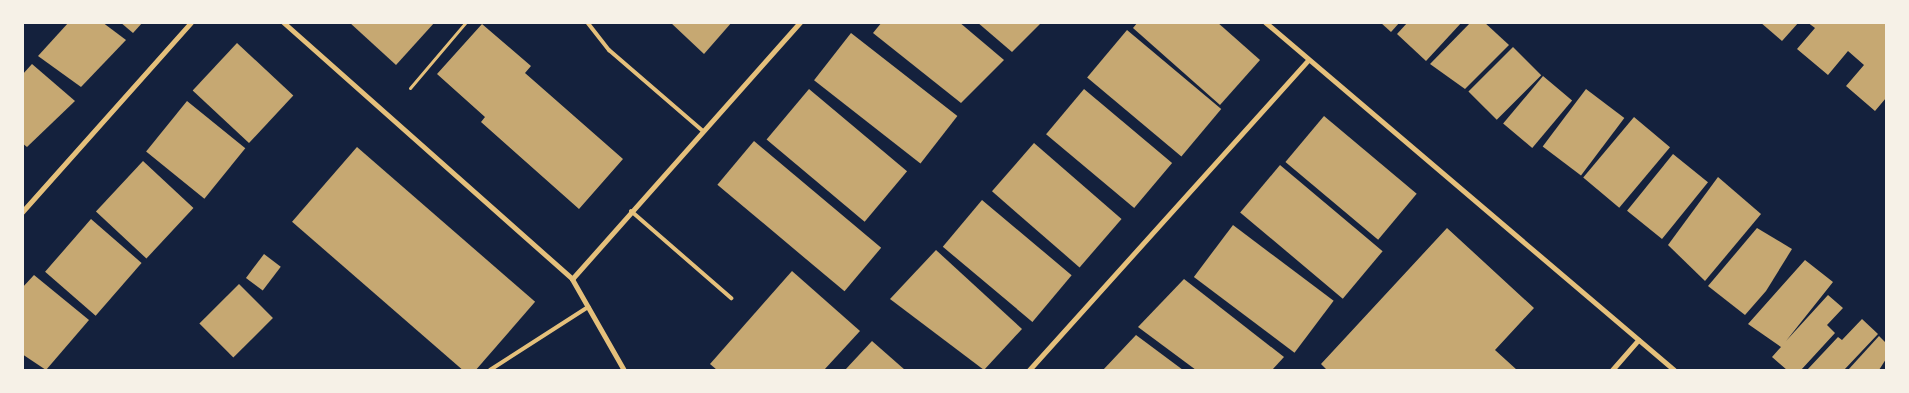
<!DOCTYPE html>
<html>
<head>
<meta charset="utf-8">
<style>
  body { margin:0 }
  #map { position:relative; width:1909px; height:393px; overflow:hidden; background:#14213d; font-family:"Space Grotesk",sans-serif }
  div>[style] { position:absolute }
  .building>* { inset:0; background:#c6a872; transform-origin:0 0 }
  .path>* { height:3px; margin:-1.5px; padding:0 1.5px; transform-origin:1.5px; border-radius:1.5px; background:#e5c07b }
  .service>* { height:4px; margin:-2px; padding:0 2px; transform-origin:2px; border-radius:2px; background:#e5c07b }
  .minor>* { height:5px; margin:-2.5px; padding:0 2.5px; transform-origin:2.5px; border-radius:2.5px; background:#e5c07b }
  span { translate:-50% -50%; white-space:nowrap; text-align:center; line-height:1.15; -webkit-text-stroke:5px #f6f1e7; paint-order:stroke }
  .frame { position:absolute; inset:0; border:24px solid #f6f1e7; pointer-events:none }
</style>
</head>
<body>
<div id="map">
  <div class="building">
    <i style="clip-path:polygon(69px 22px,102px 22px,126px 40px,81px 87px,38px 56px)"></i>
    <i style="clip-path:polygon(120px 22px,143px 22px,133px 33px)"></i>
    <i style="clip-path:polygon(349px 22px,435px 22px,396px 65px)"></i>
    <i style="clip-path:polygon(670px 22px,732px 22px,704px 54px)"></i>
    <i style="clip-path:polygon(882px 22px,959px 22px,1004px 60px,961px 103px,873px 33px)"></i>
    <i style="clip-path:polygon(977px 22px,1042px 22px,1012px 52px)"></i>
    <i style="clip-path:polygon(1138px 22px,1217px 22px,1260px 60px,1220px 105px,1133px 28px)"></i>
    <i style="clip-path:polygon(1380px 22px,1400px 22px,1391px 32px)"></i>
    <i style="clip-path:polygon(1408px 22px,1462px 22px,1426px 61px,1397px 34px)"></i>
    <i style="clip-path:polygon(1471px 22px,1484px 22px,1509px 45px,1465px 89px,1430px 64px)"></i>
    <i style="clip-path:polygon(1760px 22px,1799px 22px,1782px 41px)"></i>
    <i style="clip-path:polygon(1807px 22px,1886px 22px,1886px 98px,1875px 111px,1846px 86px,1864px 65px,1848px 51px,1828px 75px,1797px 49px,1815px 28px)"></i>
    <i style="clip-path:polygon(482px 24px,531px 66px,525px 73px,623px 159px,579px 209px,481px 122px,485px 117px,437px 74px)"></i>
    <i style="left:1127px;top:30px;width:123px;height:62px;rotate:40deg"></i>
    <i style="left:851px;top:33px;width:135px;height:60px;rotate:38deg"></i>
    <i style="left:237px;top:43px;width:77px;height:65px;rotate:43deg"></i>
    <i style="left:1513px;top:47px;width:40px;height:63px;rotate:45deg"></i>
    <i style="clip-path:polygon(32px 64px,75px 101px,27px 147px,22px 143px,22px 75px)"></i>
    <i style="left:1543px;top:76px;width:38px;height:62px;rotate:40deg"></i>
    <i style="left:809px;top:89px;width:128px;height:66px;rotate:40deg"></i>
    <i style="left:1084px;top:89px;width:115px;height:59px;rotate:40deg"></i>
    <i style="left:1586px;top:89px;width:48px;height:72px;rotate:37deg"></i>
    <i style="left:187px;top:101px;width:75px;height:65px;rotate:39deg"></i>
    <i style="left:1324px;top:116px;width:121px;height:60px;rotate:40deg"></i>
    <i style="left:1634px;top:117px;width:47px;height:79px;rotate:40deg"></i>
    <i style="left:754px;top:141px;width:166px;height:57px;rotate:40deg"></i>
    <i style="left:1034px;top:143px;width:116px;height:64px;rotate:41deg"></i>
    <i style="left:357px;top:147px;width:236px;height:99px;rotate:41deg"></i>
    <i style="left:1673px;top:154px;width:45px;height:73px;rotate:39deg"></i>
    <i style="left:143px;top:161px;width:69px;height:69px;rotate:43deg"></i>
    <i style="left:1280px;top:165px;width:134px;height:62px;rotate:40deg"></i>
    <i style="clip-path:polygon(1718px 177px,1761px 214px,1705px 281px,1668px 245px)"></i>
    <i style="left:982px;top:200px;width:117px;height:61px;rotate:40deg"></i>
    <i style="left:91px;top:219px;width:67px;height:70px;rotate:41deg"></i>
    <i style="left:1233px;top:225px;width:126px;height:65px;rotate:37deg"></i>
    <i style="clip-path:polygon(1447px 228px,1534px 308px,1495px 350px,1517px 370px,1327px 370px,1321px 364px)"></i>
    <i style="clip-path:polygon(1757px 228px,1792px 249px,1766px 291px,1745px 315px,1708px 286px)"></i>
    <i style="clip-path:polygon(936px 250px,1022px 329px,984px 370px,890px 299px)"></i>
    <i style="left:264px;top:254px;width:21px;height:30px;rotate:37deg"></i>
    <i style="clip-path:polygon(1805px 260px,1833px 282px,1786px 341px,1828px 295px,1843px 308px,1827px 325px,1835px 333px,1801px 370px,1787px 370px,1772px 357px,1781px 347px,1748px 324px)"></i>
    <i style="clip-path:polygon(792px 271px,860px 331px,824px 370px,717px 370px,710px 364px)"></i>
    <i style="clip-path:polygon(34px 275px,89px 320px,46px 370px,22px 354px,22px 288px)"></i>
    <i style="clip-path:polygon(1184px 279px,1284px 357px,1272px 370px,1196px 370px,1138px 327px)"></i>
    <i style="left:239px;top:284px;width:48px;height:56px;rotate:45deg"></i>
    <i style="clip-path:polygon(1862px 319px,1878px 334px,1844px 370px,1807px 370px,1838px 337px,1842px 340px)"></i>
    <i style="clip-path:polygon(1136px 335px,1183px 370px,1103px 370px)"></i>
    <i style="clip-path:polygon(1879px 336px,1886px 343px,1886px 359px,1879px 370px,1848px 370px)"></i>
    <i style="clip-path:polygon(872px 341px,905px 370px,845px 370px)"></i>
  </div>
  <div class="path">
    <i style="left:410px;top:88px;width:87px;rotate:-49.7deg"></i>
  </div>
  <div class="service">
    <i style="left:587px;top:22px;width:36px;rotate:52deg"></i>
    <i style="left:609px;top:50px;width:124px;rotate:40.8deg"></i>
    <i style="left:631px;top:211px;width:133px;rotate:41deg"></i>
    <i style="left:490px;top:370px;width:117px;rotate:-32.7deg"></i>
  </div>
  <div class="minor">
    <i style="left:283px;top:22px;width:387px;rotate:41.6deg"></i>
    <i style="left:572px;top:279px;width:105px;rotate:60.3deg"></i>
    <i style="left:1265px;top:22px;width:537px;rotate:40.39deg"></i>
    <i style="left:22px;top:212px;width:254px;rotate:-48.3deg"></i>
    <i style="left:572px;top:279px;width:344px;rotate:-48.4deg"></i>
    <i style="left:1029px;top:370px;width:417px;rotate:-48deg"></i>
    <i style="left:1612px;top:370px;width:40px;rotate:-49deg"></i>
  </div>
  <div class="frame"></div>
</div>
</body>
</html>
